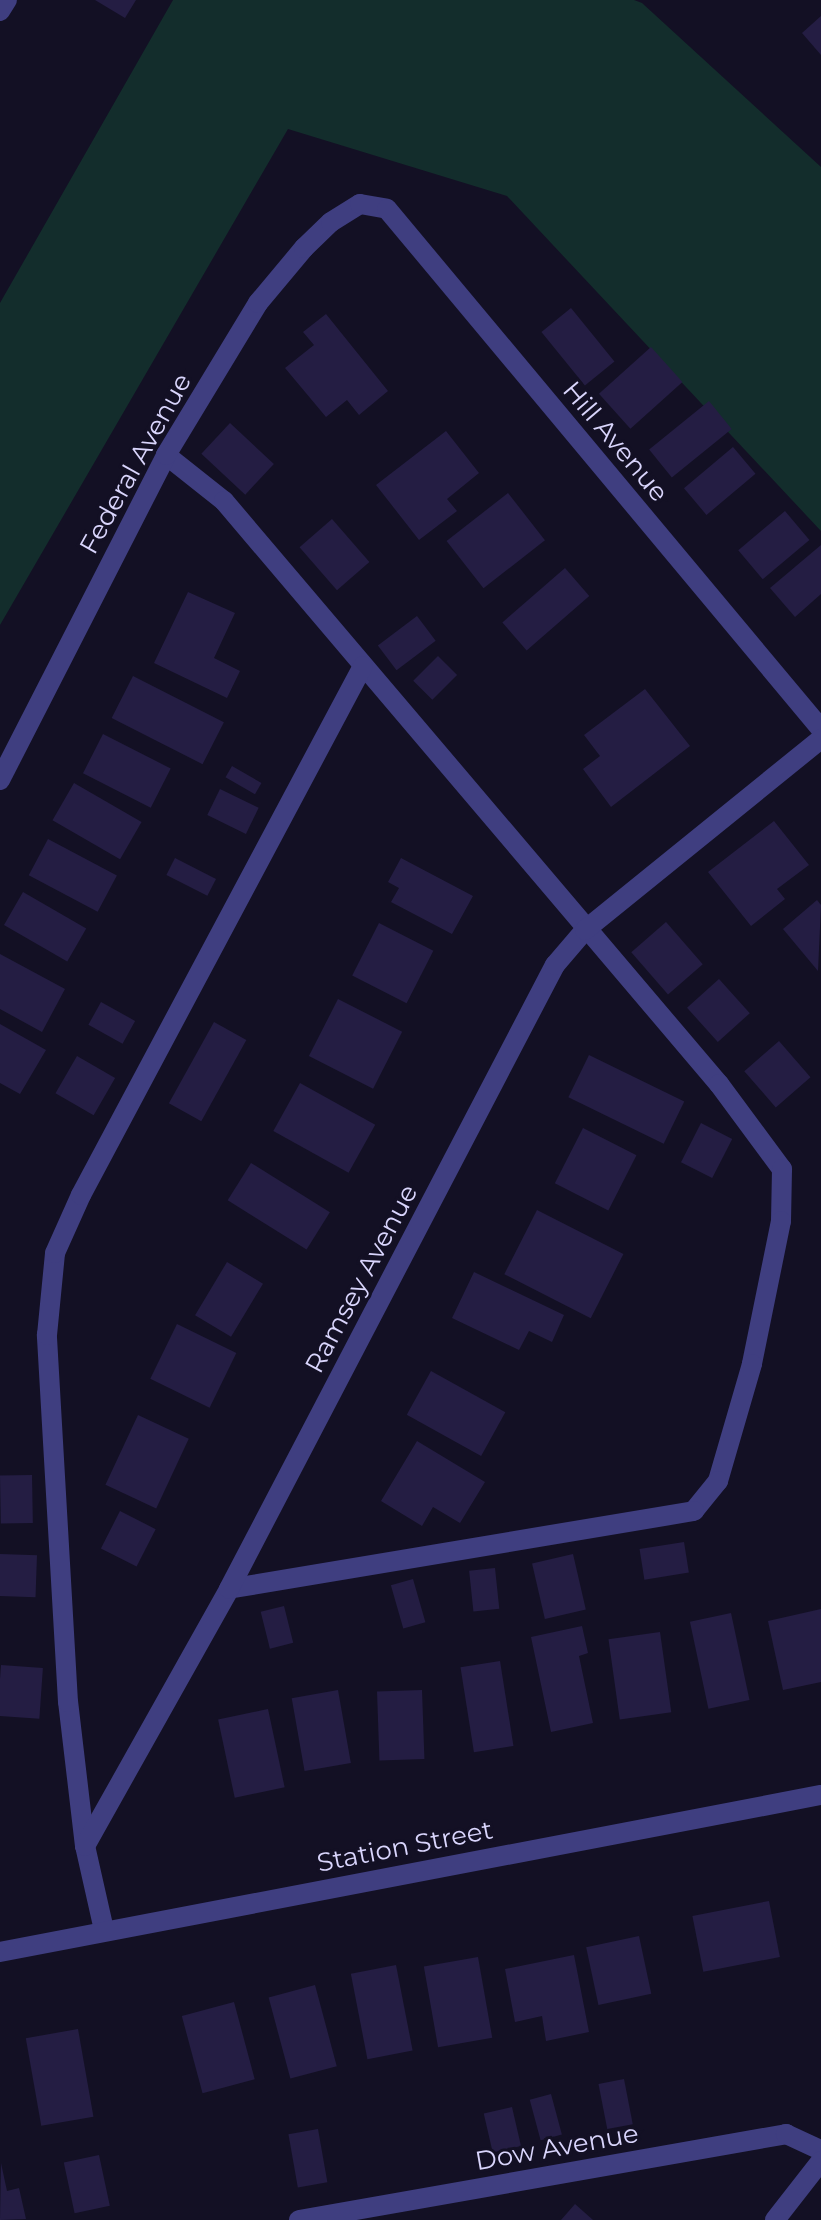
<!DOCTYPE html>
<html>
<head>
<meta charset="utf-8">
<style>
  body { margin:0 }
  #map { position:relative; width:821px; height:2220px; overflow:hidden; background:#131024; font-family:Montserrat,sans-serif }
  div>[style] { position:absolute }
  .green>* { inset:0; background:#132d2c }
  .building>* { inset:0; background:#241d43; transform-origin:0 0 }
  .minor>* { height:20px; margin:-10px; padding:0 10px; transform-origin:10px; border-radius:10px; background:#3f3e80 }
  span { translate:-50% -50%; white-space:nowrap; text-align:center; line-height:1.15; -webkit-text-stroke:6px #131024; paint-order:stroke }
  .street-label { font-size:26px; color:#d9d5fc }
</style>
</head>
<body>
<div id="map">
  <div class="green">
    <i style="clip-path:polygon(173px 0,634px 0,642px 3px,821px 167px,821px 531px,507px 196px,288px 129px,0 625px,0 303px)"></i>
  </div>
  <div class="building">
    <i style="clip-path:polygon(95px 0,136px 0,125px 18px)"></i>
    <i style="clip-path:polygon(821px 16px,821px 55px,802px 33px)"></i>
    <i style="left:571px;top:308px;width:69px;height:38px;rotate:51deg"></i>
    <i style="clip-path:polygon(326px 314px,388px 391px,359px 415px,347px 400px,326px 417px,285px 368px,314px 345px,303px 332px)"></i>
    <i style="left:651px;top:347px;width:47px;height:70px;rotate:48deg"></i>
    <i style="left:709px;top:401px;width:36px;height:77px;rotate:51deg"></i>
    <i style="left:230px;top:423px;width:60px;height:42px;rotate:43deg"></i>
    <i style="clip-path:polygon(446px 431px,479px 473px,447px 499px,457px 511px,419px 540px,376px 485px)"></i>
    <i style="left:733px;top:447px;width:35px;height:64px;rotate:50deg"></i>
    <i style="left:508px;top:493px;width:60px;height:78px;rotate:52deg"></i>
    <i style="left:785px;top:511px;width:38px;height:61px;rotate:50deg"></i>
    <i style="left:332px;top:519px;width:57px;height:43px;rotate:49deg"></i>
    <i style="clip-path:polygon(821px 545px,821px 594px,795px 617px,770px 588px)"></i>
    <i style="left:565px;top:568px;width:37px;height:83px;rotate:49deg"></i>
    <i style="clip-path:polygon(188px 592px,235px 613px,214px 658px,240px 671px,227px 698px,154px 663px)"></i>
    <i style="left:417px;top:616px;width:31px;height:49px;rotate:53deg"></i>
    <i style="left:438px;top:656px;width:27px;height:35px;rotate:45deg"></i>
    <i style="left:133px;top:676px;width:102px;height:47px;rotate:27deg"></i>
    <i style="clip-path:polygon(645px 689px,690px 746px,611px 807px,583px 769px,600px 756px,584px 735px)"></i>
    <i style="left:103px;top:734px;width:76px;height:44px;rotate:27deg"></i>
    <i style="left:232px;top:766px;width:34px;height:13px;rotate:30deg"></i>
    <i style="left:74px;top:783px;width:78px;height:43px;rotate:30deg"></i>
    <i style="left:220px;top:789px;width:43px;height:29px;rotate:26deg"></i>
    <i style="clip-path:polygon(774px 821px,809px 865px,777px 889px,785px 899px,751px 926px,708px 872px)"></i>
    <i style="left:48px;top:839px;width:78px;height:41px;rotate:28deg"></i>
    <i style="left:175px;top:858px;width:46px;height:19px;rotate:27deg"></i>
    <i style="clip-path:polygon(401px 858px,473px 896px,452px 934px,391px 902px,399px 888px,388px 882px)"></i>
    <i style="left:23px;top:892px;width:73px;height:38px;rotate:30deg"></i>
    <i style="clip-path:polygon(817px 900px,821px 905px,818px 971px,783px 929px)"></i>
    <i style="left:666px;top:922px;width:56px;height:46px;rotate:49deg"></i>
    <i style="left:379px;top:923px;width:61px;height:59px;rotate:27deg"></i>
    <i style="clip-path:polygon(0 954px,65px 989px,42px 1032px,0 1009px)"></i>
    <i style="left:719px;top:979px;width:46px;height:43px;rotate:48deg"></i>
    <i style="left:338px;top:999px;width:72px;height:64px;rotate:27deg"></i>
    <i style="left:101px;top:1002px;width:39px;height:26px;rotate:29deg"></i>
    <i style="left:214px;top:1022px;width:37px;height:93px;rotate:29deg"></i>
    <i style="clip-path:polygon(0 1024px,46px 1050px,20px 1094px,0 1083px)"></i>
    <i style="left:779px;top:1041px;width:48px;height:46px;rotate:49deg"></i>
    <i style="left:589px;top:1055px;width:106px;height:47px;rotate:26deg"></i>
    <i style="left:77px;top:1056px;width:44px;height:43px;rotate:30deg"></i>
    <i style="left:300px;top:1083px;width:86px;height:55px;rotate:29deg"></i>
    <i style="left:701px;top:1123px;width:35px;height:44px;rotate:27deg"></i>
    <i style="left:583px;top:1128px;width:60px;height:62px;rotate:27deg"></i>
    <i style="left:251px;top:1163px;width:93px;height:44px;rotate:32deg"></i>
    <i style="left:537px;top:1210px;width:97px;height:72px;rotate:27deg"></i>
    <i style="left:227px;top:1262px;width:42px;height:62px;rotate:31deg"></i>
    <i style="clip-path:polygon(474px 1272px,564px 1315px,552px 1342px,529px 1331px,519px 1350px,452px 1318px)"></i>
    <i style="left:177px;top:1324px;width:66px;height:61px;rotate:26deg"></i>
    <i style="left:431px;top:1371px;width:85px;height:50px;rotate:29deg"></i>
    <i style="left:138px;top:1415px;width:56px;height:77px;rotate:25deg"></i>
    <i style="clip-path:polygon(417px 1441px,485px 1482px,460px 1523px,433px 1507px,422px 1526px,381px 1501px)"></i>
    <i style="left:32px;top:1475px;width:48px;height:32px;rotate:89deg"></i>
    <i style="left:120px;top:1511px;width:40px;height:42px;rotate:27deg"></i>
    <i style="left:684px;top:1542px;width:31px;height:45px;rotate:81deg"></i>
    <i style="left:0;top:1554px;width:37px;height:42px;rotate:2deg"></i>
    <i style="left:573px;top:1554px;width:57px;height:42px;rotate:77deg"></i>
    <i style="left:495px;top:1568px;width:41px;height:26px;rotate:84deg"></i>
    <i style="left:413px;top:1579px;width:45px;height:23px;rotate:74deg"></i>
    <i style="left:284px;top:1606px;width:38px;height:24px;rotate:76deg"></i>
    <i style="clip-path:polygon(821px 1609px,821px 1682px,783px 1690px,768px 1621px)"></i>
    <i style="left:731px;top:1613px;width:89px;height:42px;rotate:78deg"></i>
    <i style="clip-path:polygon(582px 1626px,588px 1653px,579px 1656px,593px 1723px,551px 1732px,531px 1637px)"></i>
    <i style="left:660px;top:1632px;width:81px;height:52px;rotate:82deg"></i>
    <i style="left:500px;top:1661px;width:86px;height:40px;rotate:81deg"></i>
    <i style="left:1px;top:1665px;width:42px;height:51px;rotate:4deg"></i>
    <i style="left:338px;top:1690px;width:74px;height:47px;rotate:80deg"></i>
    <i style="left:422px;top:1690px;width:69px;height:45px;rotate:88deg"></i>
    <i style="left:268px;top:1709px;width:80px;height:51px;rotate:78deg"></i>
    <i style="left:769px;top:1901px;width:57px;height:78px;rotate:79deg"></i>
    <i style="left:639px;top:1936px;width:59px;height:54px;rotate:78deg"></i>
    <i style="clip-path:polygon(574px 1955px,589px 2032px,546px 2041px,542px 2016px,515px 2022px,505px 1969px)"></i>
    <i style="left:478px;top:1957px;width:82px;height:55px;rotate:80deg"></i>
    <i style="left:396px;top:1965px;width:87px;height:46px;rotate:79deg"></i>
    <i style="left:315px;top:1985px;width:84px;height:48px;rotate:75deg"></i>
    <i style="left:234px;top:2002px;width:80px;height:54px;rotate:75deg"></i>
    <i style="left:78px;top:2029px;width:89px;height:53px;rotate:80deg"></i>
    <i style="left:624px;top:2079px;width:46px;height:26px;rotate:79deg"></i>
    <i style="left:551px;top:2094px;width:42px;height:22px;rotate:75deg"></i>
    <i style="left:512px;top:2107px;width:40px;height:29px;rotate:77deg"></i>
    <i style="left:318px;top:2129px;width:54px;height:30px;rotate:80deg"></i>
    <i style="left:99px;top:2155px;width:52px;height:36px;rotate:78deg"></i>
    <i style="clip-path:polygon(1px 2163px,7px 2191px,19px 2188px,26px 2219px,0 2220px)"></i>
    <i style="clip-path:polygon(575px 2204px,593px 2220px,561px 2220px)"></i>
  </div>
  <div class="minor">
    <i style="left:0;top:11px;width:13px;rotate:-58deg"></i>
    <i style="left:166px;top:455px;width:74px;rotate:38.4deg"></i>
    <i style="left:224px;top:501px;width:765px;rotate:49.67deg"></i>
    <i style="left:719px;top:1084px;width:106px;rotate:53.5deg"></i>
    <i style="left:782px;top:1169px;width:52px;rotate:91.1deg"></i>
    <i style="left:781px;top:1221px;width:146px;rotate:101.5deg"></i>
    <i style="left:752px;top:1364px;width:122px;rotate:106.2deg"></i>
    <i style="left:718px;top:1481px;width:38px;rotate:129deg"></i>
    <i style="left:694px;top:1511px;width:471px;rotate:170.5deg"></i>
    <i style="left:0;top:780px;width:365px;rotate:-62.9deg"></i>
    <i style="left:166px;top:455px;width:178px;rotate:-58.8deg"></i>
    <i style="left:258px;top:303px;width:72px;rotate:-50.1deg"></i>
    <i style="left:304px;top:248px;width:37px;rotate:-44deg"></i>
    <i style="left:331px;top:222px;width:34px;rotate:-32deg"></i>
    <i style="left:360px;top:204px;width:27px;rotate:10deg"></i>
    <i style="left:387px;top:209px;width:677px;rotate:50.15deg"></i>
    <i style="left:85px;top:1846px;width:145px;rotate:-96.7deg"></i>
    <i style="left:68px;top:1702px;width:368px;rotate:-93.3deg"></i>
    <i style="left:47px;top:1335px;width:82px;rotate:-84.4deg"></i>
    <i style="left:55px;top:1253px;width:64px;rotate:-65.9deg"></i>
    <i style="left:81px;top:1195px;width:599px;rotate:-61.94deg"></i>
    <i style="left:104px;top:1930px;width:86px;rotate:-102.7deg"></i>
    <i style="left:85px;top:1846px;width:295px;rotate:-60.7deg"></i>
    <i style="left:229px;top:1589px;width:704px;rotate:-62.42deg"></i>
    <i style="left:555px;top:965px;width:46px;rotate:-49.4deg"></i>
    <i style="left:585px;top:930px;width:304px;rotate:-39deg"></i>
    <i style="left:0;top:1952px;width:836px;rotate:-10.83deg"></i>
    <i style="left:299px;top:2220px;width:495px;rotate:-10deg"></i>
    <i style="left:786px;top:2134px;width:38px;rotate:25deg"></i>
    <i style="left:775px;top:2220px;width:75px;rotate:-52.1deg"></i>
  </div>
  <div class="street-label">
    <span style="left:615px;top:442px;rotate:50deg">Hill Avenue</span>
    <span style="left:136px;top:464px;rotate:-61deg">Federal Avenue</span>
    <span style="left:362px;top:1279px;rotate:-62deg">Ramsey Avenue</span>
    <span style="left:405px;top:1847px;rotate:-11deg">Station Street</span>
    <span style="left:557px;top:2148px;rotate:-10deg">Dow Avenue</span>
  </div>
</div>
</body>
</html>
